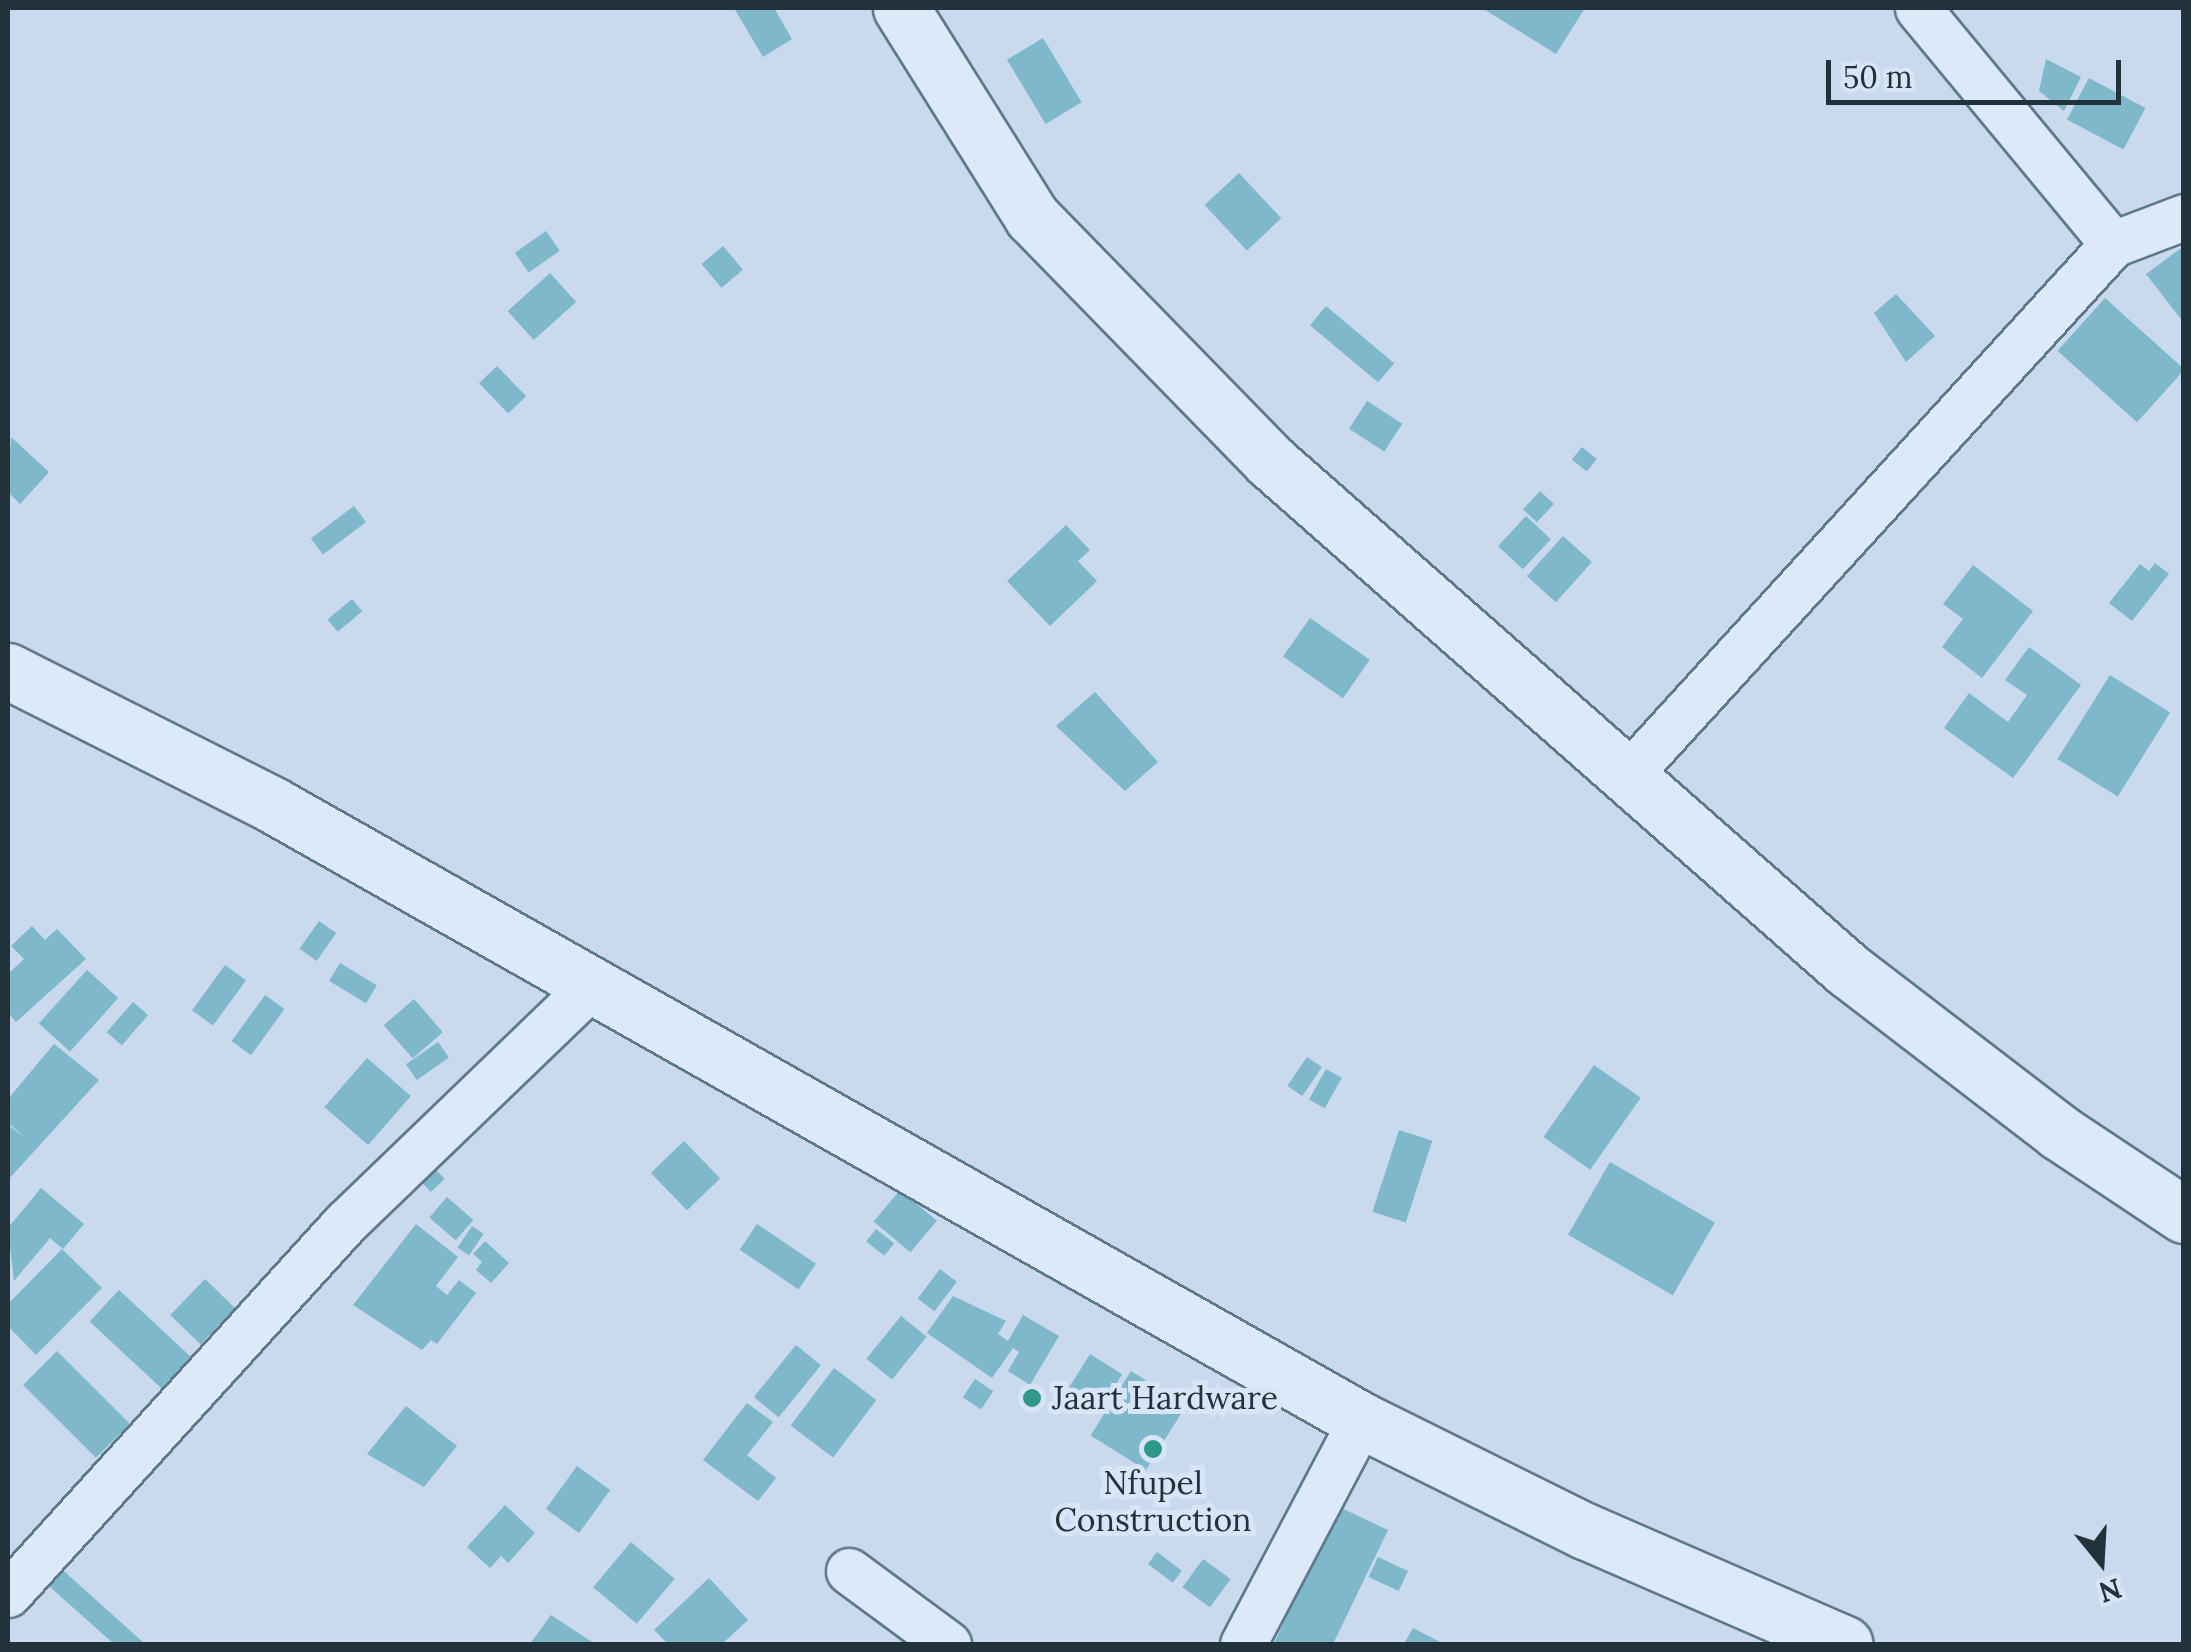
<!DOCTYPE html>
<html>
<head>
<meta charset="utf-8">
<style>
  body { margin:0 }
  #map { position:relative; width:2191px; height:1652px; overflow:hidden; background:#c9d9ee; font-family:Lora,serif }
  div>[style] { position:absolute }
  .building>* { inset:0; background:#7fb7cb; transform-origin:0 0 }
  .roads { filter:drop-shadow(2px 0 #5d798a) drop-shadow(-2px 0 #5d798a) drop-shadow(0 2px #5d798a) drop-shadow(0 -2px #5d798a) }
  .minor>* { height:45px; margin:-22.5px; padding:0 22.5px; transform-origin:22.5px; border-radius:22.5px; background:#dce9f9 }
  .tertiary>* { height:55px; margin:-27.5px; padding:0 27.5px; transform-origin:27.5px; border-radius:27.5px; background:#dce9f9 }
  .dots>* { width:28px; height:28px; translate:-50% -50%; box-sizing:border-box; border:5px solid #d8e5f6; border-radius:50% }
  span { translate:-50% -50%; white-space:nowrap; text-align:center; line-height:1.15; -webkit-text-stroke:10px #d8e5f6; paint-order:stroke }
  .poi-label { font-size:32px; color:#21323b }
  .left { translate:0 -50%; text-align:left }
  .frame { position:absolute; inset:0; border:10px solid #21323b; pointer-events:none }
  .north { position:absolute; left:2051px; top:1512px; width:100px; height:100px; -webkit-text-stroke:8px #d8e5f6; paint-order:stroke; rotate:162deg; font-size:28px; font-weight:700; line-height:40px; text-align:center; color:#21323b }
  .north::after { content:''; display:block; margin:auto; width:35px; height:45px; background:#21323b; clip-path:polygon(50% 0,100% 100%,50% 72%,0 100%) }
  .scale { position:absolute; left:1826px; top:60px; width:295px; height:45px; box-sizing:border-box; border:5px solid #21323b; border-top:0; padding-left:12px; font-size:30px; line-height:35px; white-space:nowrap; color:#21323b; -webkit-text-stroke:8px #d8e5f6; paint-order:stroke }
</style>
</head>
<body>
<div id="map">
  <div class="building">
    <i style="clip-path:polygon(734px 8px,774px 8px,792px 39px,763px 57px)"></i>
    <i style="clip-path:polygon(1482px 8px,1585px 8px,1556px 54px)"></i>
    <i style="left:1043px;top:38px;width:75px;height:42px;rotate:59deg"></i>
    <i style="clip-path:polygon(2046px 59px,2081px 77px,2064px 111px,2039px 91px)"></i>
    <i style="left:2089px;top:78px;width:64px;height:47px;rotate:28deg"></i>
    <i style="left:1239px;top:173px;width:62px;height:47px;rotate:47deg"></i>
    <i style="left:546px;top:231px;width:24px;height:38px;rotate:55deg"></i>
    <i style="left:723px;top:246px;width:31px;height:28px;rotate:50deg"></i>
    <i style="clip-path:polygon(2184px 246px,2184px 323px,2146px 274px)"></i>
    <i style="left:550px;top:273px;width:39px;height:57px;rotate:48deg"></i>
    <i style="clip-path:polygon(1896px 294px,1935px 336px,1906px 362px,1874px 313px)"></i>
    <i style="left:2105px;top:298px;width:107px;height:71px;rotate:42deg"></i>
    <i style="left:1326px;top:306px;width:89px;height:25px;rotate:40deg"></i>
    <i style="left:497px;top:366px;width:42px;height:25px;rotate:46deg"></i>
    <i style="left:1367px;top:401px;width:42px;height:33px;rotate:33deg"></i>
    <i style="clip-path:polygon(11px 437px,49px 472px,20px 504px,8px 492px)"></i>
    <i style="left:1582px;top:447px;width:19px;height:16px;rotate:39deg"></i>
    <i style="left:1540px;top:491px;width:19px;height:25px;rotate:43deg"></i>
    <i style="left:354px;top:506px;width:20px;height:54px;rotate:53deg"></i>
    <i style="left:1526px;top:516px;width:34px;height:41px;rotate:43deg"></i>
    <i style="clip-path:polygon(1066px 525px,1090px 550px,1078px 561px,1097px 581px,1050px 626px,1007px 581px)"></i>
    <i style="left:1563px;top:536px;width:39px;height:54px;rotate:42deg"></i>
    <i style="clip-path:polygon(2155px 563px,2169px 574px,2132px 621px,2109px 603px,2140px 564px,2149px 571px)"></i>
    <i style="clip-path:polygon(1973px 565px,2033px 611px,1982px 678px,1942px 647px,1963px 619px,1943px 604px)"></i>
    <i style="left:352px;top:599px;width:16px;height:32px;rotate:50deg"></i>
    <i style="left:1310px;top:618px;width:73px;height:47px;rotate:35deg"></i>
    <i style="clip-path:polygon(2029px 647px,2081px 685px,2013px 778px,1944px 728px,1969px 693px,2008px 722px,2027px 695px,2005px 680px)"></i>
    <i style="left:2110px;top:675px;width:71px;height:99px;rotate:32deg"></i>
    <i style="clip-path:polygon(1095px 692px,1158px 762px,1125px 791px,1056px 726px)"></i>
    <i style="left:319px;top:921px;width:21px;height:34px;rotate:35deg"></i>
    <i style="clip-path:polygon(32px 926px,45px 940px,57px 929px,86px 959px,16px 1022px,8px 1013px,8px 974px,24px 959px,11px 946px)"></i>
    <i style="left:340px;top:963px;width:43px;height:21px;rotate:31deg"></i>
    <i style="left:225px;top:965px;width:26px;height:56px;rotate:36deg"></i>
    <i style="left:87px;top:970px;width:42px;height:72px;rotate:42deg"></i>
    <i style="left:265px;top:995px;width:24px;height:57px;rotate:36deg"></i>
    <i style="left:414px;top:999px;width:44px;height:40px;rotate:49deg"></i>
    <i style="left:133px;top:1002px;width:20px;height:40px;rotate:41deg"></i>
    <i style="left:438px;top:1042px;width:19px;height:39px;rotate:55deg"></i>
    <i style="clip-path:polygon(54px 1044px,99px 1080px,8px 1180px,8px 1125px,26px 1138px,8px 1123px,8px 1099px)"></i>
    <i style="left:1307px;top:1057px;width:18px;height:35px;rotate:34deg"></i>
    <i style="left:367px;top:1058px;width:58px;height:65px;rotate:41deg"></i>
    <i style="left:1594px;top:1065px;width:57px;height:88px;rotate:35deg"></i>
    <i style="left:1326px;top:1069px;width:18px;height:35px;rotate:29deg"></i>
    <i style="left:1399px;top:1130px;width:35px;height:86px;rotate:18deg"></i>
    <i style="left:684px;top:1141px;width:52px;height:46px;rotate:46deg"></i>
    <i style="left:427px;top:1160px;width:26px;height:19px;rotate:47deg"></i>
    <i style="left:1610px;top:1162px;width:121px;height:84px;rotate:30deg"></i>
    <i style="clip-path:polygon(41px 1188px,84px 1224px,63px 1249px,50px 1238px,14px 1281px,8px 1228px)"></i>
    <i style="left:900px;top:1190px;width:48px;height:41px;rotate:40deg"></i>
    <i style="left:447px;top:1197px;width:35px;height:27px;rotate:41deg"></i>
    <i style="clip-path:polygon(416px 1224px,458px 1257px,436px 1286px,447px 1295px,459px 1280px,476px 1293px,437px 1344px,431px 1340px,422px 1350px,353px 1305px)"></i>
    <i style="left:757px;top:1224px;width:71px;height:31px;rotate:34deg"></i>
    <i style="left:472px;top:1226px;width:14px;height:26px;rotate:34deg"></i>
    <i style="left:876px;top:1229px;width:23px;height:16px;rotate:38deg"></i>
    <i style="clip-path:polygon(485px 1241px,509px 1263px,491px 1283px,476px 1270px,482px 1262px,473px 1254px)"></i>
    <i style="clip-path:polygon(62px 1249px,102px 1288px,36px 1355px,8px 1326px,8px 1304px)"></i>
    <i style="left:940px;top:1269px;width:21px;height:37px;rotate:37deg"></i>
    <i style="left:205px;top:1279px;width:42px;height:50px;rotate:44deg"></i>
    <i style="left:119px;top:1290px;width:98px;height:43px;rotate:43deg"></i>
    <i style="clip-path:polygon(953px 1296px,1006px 1321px,998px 1334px,1008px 1341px,1023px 1315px,1059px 1336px,1030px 1385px,1008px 1371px,1019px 1352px,1013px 1348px,992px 1378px,927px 1333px)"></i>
    <i style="left:901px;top:1316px;width:33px;height:55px;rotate:39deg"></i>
    <i style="left:796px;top:1345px;width:32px;height:67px;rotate:39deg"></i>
    <i style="left:57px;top:1351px;width:103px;height:48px;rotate:45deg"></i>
    <i style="left:1090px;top:1354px;width:38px;height:45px;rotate:32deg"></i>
    <i style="left:834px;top:1368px;width:53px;height:72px;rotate:37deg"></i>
    <i style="left:1131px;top:1371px;width:65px;height:76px;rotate:32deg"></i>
    <i style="left:975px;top:1379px;width:22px;height:22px;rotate:34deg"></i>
    <i style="clip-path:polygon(747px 1403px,773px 1422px,747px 1455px,776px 1478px,758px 1501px,703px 1460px)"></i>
    <i style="clip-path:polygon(406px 1406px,457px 1446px,424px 1487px,367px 1454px)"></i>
    <i style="left:577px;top:1466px;width:41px;height:53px;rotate:36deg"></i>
    <i style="clip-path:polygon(505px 1505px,535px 1533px,508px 1563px,501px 1556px,490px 1568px,467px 1547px)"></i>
    <i style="clip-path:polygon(1339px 1507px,1388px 1530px,1333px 1644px,1274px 1643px)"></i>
    <i style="left:631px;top:1542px;width:57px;height:59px;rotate:40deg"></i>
    <i style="left:1157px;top:1552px;width:31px;height:15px;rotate:37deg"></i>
    <i style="left:1378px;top:1557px;width:33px;height:22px;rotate:25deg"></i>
    <i style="left:1203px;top:1559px;width:34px;height:35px;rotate:36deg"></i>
    <i style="clip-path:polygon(56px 1564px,145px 1644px,114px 1644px,41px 1579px)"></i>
    <i style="clip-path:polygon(709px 1578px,748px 1620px,722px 1644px,668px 1644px,654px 1630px)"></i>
    <i style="clip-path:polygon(551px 1615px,595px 1644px,530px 1644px)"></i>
    <i style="clip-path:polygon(1413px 1628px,1444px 1644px,1404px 1644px)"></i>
  </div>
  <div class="roads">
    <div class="minor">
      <i style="left:2113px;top:244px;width:76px;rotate:-20.8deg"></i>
      <i style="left:1628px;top:775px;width:719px;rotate:-47.59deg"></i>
      <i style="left:2113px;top:244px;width:306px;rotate:-129.6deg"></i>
      <i style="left:849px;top:1571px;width:123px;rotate:36.4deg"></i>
      <i style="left:8px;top:1594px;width:501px;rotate:-47.75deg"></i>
      <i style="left:345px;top:1223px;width:339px;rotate:-43.9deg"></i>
      <i style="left:1243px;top:1644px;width:253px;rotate:-62.2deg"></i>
    </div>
    <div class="tertiary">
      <i style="left:901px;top:8px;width:247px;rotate:57.9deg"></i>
      <i style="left:1032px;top:217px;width:341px;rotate:45.7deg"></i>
      <i style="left:1270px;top:461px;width:770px;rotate:41.37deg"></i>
      <i style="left:1848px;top:970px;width:266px;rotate:37.5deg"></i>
      <i style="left:2059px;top:1132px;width:150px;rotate:33.6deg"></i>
      <i style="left:8px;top:671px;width:297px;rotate:26.8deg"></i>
      <i style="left:273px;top:805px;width:1250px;rotate:29.48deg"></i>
      <i style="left:1361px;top:1420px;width:250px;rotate:26.4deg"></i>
      <i style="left:1585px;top:1531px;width:283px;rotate:23.5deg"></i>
    </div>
  </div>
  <div class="dots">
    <i style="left:1032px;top:1398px;background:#2e9889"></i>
    <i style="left:1153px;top:1449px;background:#2e9889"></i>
  </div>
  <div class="poi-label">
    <span class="left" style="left:1052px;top:1398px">Jaart Hardware</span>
    <span style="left:1153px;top:1502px">Nfupel<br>Construction</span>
  </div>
  <div class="frame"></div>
  <div class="north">N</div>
  <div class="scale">50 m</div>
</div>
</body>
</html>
